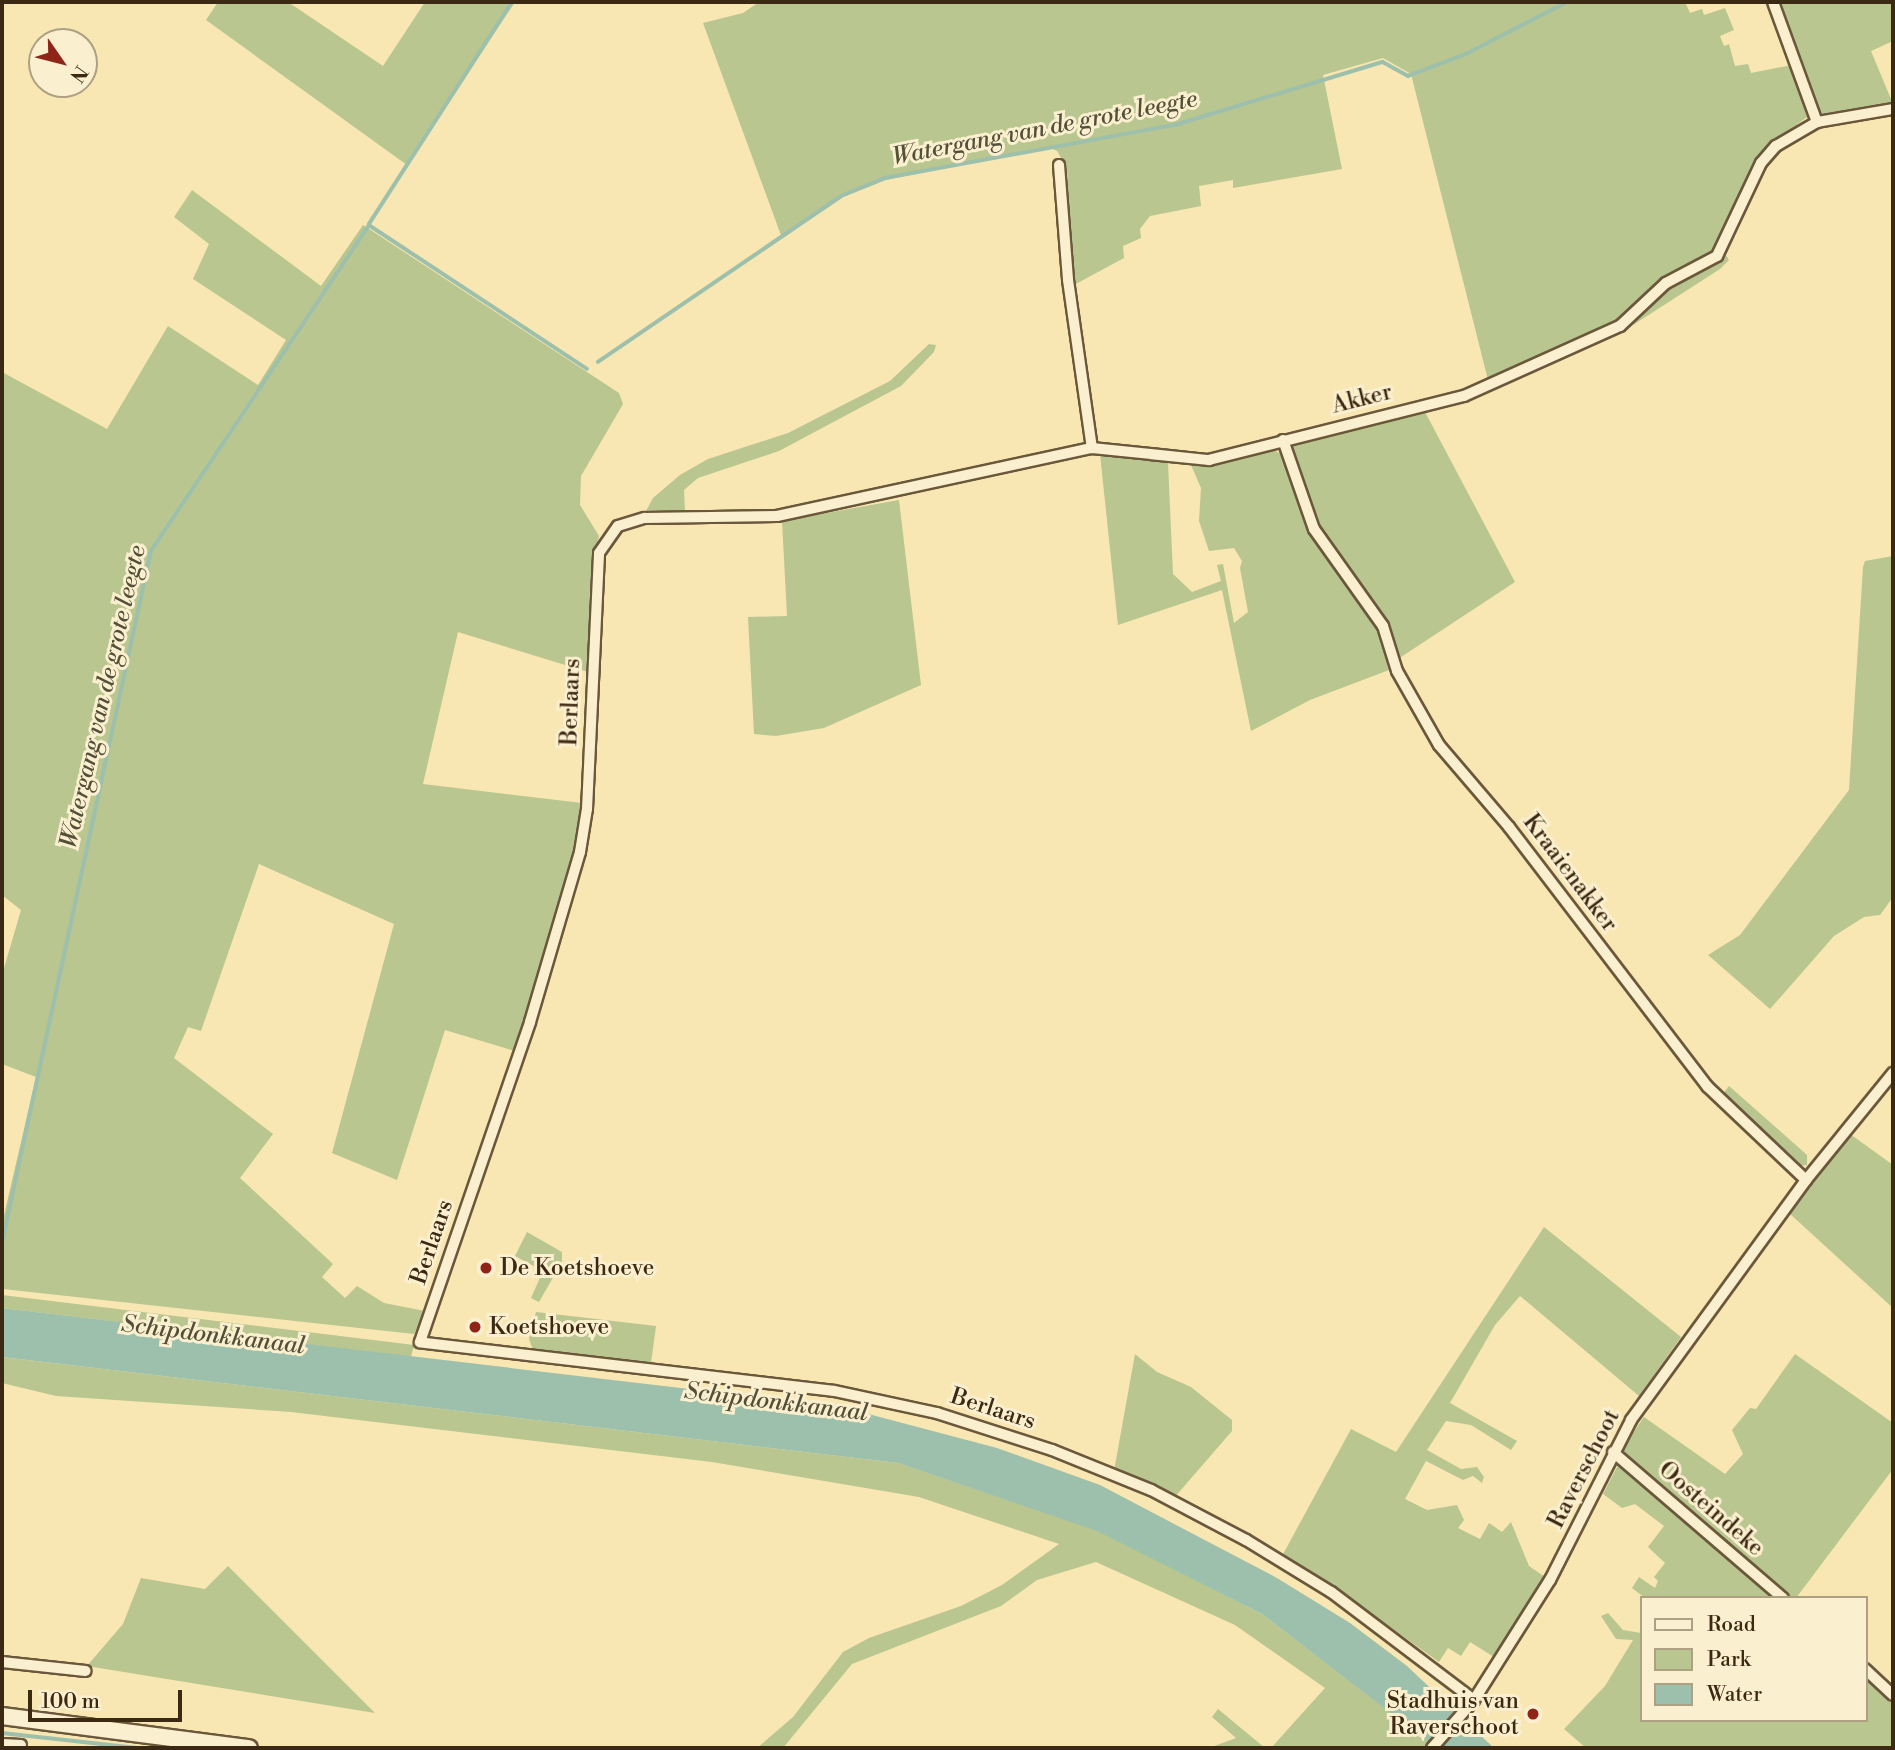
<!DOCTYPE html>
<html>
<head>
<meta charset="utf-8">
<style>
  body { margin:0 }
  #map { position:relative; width:1895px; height:1750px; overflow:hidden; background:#f8e6b3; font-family:"Libre Bodoni",serif }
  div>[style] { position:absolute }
  .green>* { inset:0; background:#b9c68f }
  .water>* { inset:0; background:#9dc0ac }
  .stream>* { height:3.5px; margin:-1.75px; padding:0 1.75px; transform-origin:1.75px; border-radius:1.75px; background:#9dc0ac }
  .roads { filter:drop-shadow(2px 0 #6b583b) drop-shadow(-2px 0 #6b583b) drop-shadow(0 2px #6b583b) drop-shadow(0 -2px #6b583b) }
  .street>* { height:10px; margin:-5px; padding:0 5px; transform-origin:5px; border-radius:5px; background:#faefce }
  .secondary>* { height:16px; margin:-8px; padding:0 8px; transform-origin:8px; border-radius:8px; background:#faefce }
  .dots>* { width:19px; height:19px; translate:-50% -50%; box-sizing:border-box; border:4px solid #faefce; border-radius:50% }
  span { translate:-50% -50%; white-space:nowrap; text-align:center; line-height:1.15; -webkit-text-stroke:6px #faefce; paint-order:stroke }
  .street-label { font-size:23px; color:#3c2913 }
  .poi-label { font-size:23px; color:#3c2913 }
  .left { translate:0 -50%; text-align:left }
  .right { translate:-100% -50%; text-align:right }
  .water-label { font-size:24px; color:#544f39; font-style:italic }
  .frame { position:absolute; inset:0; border:4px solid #3c2913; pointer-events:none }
  .legend { position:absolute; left:1640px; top:1596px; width:228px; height:126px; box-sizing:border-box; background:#faefce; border:2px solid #aea083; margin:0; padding:9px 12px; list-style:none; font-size:21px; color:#3c2913 }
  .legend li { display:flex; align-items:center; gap:14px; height:35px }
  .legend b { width:35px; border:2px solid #aea083 }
  .north { position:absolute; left:28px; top:28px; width:70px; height:70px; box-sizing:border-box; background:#faefce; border:2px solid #aea083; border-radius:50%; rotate:125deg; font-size:19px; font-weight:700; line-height:28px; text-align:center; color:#3c2913 }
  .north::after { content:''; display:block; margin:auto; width:24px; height:32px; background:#8f2418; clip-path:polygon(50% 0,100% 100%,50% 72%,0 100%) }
  .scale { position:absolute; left:28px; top:1690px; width:154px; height:32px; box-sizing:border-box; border:4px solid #3c2913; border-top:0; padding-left:9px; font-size:21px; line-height:24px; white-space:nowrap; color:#3c2913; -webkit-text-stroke:5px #faefce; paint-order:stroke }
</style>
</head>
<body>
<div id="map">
  <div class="green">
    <i style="clip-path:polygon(218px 2px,288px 2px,383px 66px,425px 2px,515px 2px,407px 165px,206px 20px)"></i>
    <i style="clip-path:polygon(759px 2px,1685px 2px,1690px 13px,1702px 9px,1704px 15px,1725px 8px,1734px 30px,1720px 36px,1724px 46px,1729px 44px,1735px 66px,1748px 64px,1751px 73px,1792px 65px,1807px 117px,1775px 141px,1751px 169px,1714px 250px,1703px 260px,1658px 280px,1616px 323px,1488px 380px,1411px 74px,1383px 58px,1323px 75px,1342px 169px,1233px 188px,1233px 180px,1199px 186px,1201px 206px,1150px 216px,1140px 229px,1141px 238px,1123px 246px,1124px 258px,1072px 286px,1067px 168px,1057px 151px,1049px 147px,886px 180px,843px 197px,782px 238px,703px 23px,743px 13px)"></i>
    <i style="clip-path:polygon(1779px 2px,1893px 2px,1893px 41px,1871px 51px,1893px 104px,1822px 115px)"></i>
    <i style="clip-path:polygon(192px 190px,321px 286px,363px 225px,619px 393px,623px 404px,581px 476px,580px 505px,599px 536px,590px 586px,588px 672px,458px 632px,423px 784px,582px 803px,576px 850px,515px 1051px,445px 1030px,397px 1180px,332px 1153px,394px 924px,259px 864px,201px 1031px,188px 1027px,174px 1058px,273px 1134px,240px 1178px,333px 1264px,322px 1277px,345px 1298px,357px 1286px,384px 1303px,425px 1311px,414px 1334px,3px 1289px,2px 1295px,414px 1345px,411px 1357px,2px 1308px,2px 1224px,36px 1077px,2px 1064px,2px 975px,21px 910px,2px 895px,2px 372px,107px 429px,168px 326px,258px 385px,286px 340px,193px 279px,209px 244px,174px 217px)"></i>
    <i style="clip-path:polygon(1725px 254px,1729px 260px,1720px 269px,1633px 325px,1635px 317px,1661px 292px,1707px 269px)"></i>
    <i style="clip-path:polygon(929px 344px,936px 345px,934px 352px,901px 386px,779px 451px,698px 478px,684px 490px,685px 512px,645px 513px,653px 498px,680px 475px,708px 459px,788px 433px,890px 381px)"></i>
    <i style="clip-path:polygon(1424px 410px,1515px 582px,1398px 659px,1391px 629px,1319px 529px,1291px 448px,1299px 440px)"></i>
    <i style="clip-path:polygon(1271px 449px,1281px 454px,1316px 541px,1377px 626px,1389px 670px,1310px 700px,1251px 731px,1222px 590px,1118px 625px,1100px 454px,1168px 463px,1173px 574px,1192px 592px,1221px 581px,1217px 565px,1223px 564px,1234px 623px,1248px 612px,1240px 568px,1242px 561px,1234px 548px,1209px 551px,1199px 521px,1201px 488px,1191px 465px,1220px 464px)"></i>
    <i style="clip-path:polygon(899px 500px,921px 685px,824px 728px,776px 736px,754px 734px,748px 617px,787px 616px,782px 521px)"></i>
    <i style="clip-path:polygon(1893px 556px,1893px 897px,1880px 915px,1864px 917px,1834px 936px,1770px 1009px,1708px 955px,1740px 935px,1849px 790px,1863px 567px,1865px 561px)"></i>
    <i style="clip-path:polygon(1729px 1086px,1807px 1155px,1807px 1165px,1796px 1166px,1722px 1095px)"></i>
    <i style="clip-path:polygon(1850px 1134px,1893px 1165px,1893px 1308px,1789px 1213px)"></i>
    <i style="clip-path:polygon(1544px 1227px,1681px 1337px,1639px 1396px,1520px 1296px,1495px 1325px,1450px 1403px,1517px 1441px,1511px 1450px,1471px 1425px,1446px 1421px,1427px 1450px,1461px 1469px,1477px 1467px,1484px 1477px,1482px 1483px,1473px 1476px,1463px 1480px,1426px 1461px,1405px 1499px,1427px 1510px,1457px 1505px,1464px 1520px,1458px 1528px,1480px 1539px,1489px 1523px,1502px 1532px,1511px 1522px,1529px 1566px,1545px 1577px,1494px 1657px,1470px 1642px,1461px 1656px,1448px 1648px,1439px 1662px,1365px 1609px,1281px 1558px,1351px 1429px,1396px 1452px)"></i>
    <i style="clip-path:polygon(527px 1232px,562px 1252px,562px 1262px,539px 1302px,531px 1298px,543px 1271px,515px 1256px)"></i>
    <i style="clip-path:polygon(536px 1312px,656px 1326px,651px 1363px,533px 1350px,529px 1339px)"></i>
    <i style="clip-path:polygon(1135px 1354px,1157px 1372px,1191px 1387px,1232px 1420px,1232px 1431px,1174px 1498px,1114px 1471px)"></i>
    <i style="clip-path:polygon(1795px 1354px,1893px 1423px,1893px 1469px,1796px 1598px,1789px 1598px,1620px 1451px,1644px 1417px,1725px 1474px,1743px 1454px,1732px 1430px,1750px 1408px,1756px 1409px)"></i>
    <i style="clip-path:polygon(2px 1357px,898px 1463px,1097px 1530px,1262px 1614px,1429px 1742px,1423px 1748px,1271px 1748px,1325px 1688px,1235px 1625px,1096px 1562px,1037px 1580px,1001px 1606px,852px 1664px,783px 1748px,757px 1748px,793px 1717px,843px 1652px,869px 1638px,961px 1606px,1002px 1585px,1059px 1544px,919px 1497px,712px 1462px,291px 1412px,56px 1396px,2px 1383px)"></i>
    <i style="clip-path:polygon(1617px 1467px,1622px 1467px,1772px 1598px,1645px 1598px,1632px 1588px,1639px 1577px,1655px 1588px,1658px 1581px,1654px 1577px,1665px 1563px,1648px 1547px,1664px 1526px,1635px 1504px,1622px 1508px,1603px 1494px)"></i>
    <i style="clip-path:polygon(228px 1566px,375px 1713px,87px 1666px,123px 1624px,141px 1578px,205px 1589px)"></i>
    <i style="clip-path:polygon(1608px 1613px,1623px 1630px,1641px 1633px,1641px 1720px,1865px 1720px,1865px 1678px,1893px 1705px,1893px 1748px,1586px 1748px,1564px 1729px,1605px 1686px,1633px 1640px,1616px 1639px,1601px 1616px)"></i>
    <i style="clip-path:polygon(1218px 1709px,1265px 1748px,1209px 1748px,1236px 1738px,1212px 1717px)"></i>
  </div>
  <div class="water">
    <i style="clip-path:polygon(2px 1308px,842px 1407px,997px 1448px,1100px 1485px,1277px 1578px,1350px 1623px,1407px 1666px,1494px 1748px,1436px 1748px,1262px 1614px,1097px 1531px,898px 1463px,2px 1357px)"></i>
  </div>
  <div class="stream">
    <i style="left:369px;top:224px;width:264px;rotate:-57.2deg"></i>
    <i style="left:598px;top:362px;width:294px;rotate:-34.3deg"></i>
    <i style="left:841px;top:196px;width:48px;rotate:-22.2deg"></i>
    <i style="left:885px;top:178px;width:295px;rotate:-10.4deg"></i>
    <i style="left:1175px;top:125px;width:217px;rotate:-16.9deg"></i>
    <i style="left:1383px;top:62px;width:29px;rotate:29deg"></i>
    <i style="left:1408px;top:76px;width:62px;rotate:-20.8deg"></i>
    <i style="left:1466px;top:54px;width:114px;rotate:-27.2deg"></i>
    <i style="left:2px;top:1243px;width:708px;rotate:-77.85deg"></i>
    <i style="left:151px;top:551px;width:392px;rotate:-56.2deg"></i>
    <i style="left:369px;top:225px;width:261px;rotate:33.4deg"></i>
    <i style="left:2px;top:1733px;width:136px;rotate:6.3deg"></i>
  </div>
  <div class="roads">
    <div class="street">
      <i style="left:1773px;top:2px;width:128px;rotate:69.9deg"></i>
      <i style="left:1059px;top:165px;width:115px;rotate:85.5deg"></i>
      <i style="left:1068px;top:280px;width:170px;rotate:81.9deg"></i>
      <i style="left:1283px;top:440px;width:94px;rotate:70.8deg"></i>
      <i style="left:1314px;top:529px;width:119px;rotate:54.6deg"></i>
      <i style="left:1383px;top:626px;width:47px;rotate:72.7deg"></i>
      <i style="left:1397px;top:671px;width:85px;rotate:60.4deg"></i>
      <i style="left:1439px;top:745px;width:108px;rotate:49.5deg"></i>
      <i style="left:1509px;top:827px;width:327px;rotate:52.6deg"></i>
      <i style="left:1708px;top:1087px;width:135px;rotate:43.5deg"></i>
      <i style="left:1613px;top:1452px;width:224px;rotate:40.7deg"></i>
      <i style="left:2px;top:1662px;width:84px;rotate:6.1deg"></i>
      <i style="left:1865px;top:1669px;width:38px;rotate:43deg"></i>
      <i style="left:1474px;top:1700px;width:179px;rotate:-142.9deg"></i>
      <i style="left:1331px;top:1592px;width:100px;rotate:-148.5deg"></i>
      <i style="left:1246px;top:1540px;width:107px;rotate:-152.2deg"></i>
      <i style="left:1151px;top:1490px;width:107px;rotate:-158deg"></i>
      <i style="left:1052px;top:1450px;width:121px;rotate:-162.2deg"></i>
      <i style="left:937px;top:1413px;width:105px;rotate:-167.9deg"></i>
      <i style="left:834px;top:1391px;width:417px;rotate:-173.3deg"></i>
      <i style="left:420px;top:1342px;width:338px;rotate:-71deg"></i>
      <i style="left:530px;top:1022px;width:177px;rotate:-73.6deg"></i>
      <i style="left:580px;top:852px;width:44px;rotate:-80.8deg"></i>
      <i style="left:587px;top:809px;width:256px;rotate:-87.3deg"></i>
      <i style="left:599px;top:553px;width:33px;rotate:-55deg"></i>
      <i style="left:618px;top:526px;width:28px;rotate:-17deg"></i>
      <i style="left:645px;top:518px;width:132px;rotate:-0.9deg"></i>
      <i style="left:777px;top:516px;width:322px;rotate:-12.2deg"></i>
      <i style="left:1092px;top:448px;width:118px;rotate:5.9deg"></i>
      <i style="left:1209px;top:460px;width:263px;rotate:-14.1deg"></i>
      <i style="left:1464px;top:396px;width:171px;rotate:-24.2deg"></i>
      <i style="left:1620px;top:326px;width:63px;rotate:-43.1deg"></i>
      <i style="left:1666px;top:283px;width:58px;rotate:-27.9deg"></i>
      <i style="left:1717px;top:256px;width:103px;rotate:-64.7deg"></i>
      <i style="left:1761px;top:163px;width:23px;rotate:-49deg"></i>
      <i style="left:1776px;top:146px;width:48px;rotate:-30.3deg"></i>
      <i style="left:1817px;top:122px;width:77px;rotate:-9.7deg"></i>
      <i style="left:2px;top:1744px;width:19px;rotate:3deg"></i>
      <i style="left:1432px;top:1748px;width:64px;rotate:-48.8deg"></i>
      <i style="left:1474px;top:1700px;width:142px;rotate:-57.7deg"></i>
      <i style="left:1550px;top:1580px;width:179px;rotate:-63.1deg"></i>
      <i style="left:1631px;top:1420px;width:297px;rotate:-53.9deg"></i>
      <i style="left:1806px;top:1180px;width:138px;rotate:-50.9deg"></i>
    </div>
    <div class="secondary">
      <i style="left:2px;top:1716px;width:249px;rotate:7.4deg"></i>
    </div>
  </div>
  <div class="dots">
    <i style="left:486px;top:1268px;background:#8f2418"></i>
    <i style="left:475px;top:1327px;background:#8f2418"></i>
    <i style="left:1533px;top:1714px;background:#8f2418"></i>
  </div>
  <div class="street-label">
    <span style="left:1362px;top:399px;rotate:-14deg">Akker</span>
    <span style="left:571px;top:702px;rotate:-88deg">Berlaars</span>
    <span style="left:1570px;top:873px;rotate:53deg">Kraaienakker</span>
    <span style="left:432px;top:1242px;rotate:-71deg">Berlaars</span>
    <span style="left:993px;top:1409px;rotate:18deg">Berlaars</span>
    <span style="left:1584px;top:1469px;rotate:-63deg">Raverschoot</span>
    <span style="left:1711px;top:1509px;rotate:41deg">Oosteindeke</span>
  </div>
  <div class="poi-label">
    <span class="left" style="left:500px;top:1268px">De Koetshoeve</span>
    <span class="left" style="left:489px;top:1327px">Koetshoeve</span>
    <span class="right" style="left:1519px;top:1714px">Stadhuis van<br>Raverschoot</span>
  </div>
  <div class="water-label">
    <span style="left:1045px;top:129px;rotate:-11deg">Watergang van de grote leegte</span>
    <span style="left:104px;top:697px;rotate:-77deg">Watergang van de grote leegte</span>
    <span style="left:213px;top:1336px;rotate:7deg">Schipdonkkanaal</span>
    <span style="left:776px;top:1403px;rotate:7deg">Schipdonkkanaal</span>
  </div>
  <div class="frame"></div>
  <ul class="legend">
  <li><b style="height:9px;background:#faefce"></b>Road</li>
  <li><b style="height:19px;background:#b9c68f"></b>Park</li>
  <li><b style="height:19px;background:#9dc0ac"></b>Water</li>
  </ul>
  <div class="north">N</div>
  <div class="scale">100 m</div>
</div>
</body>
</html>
